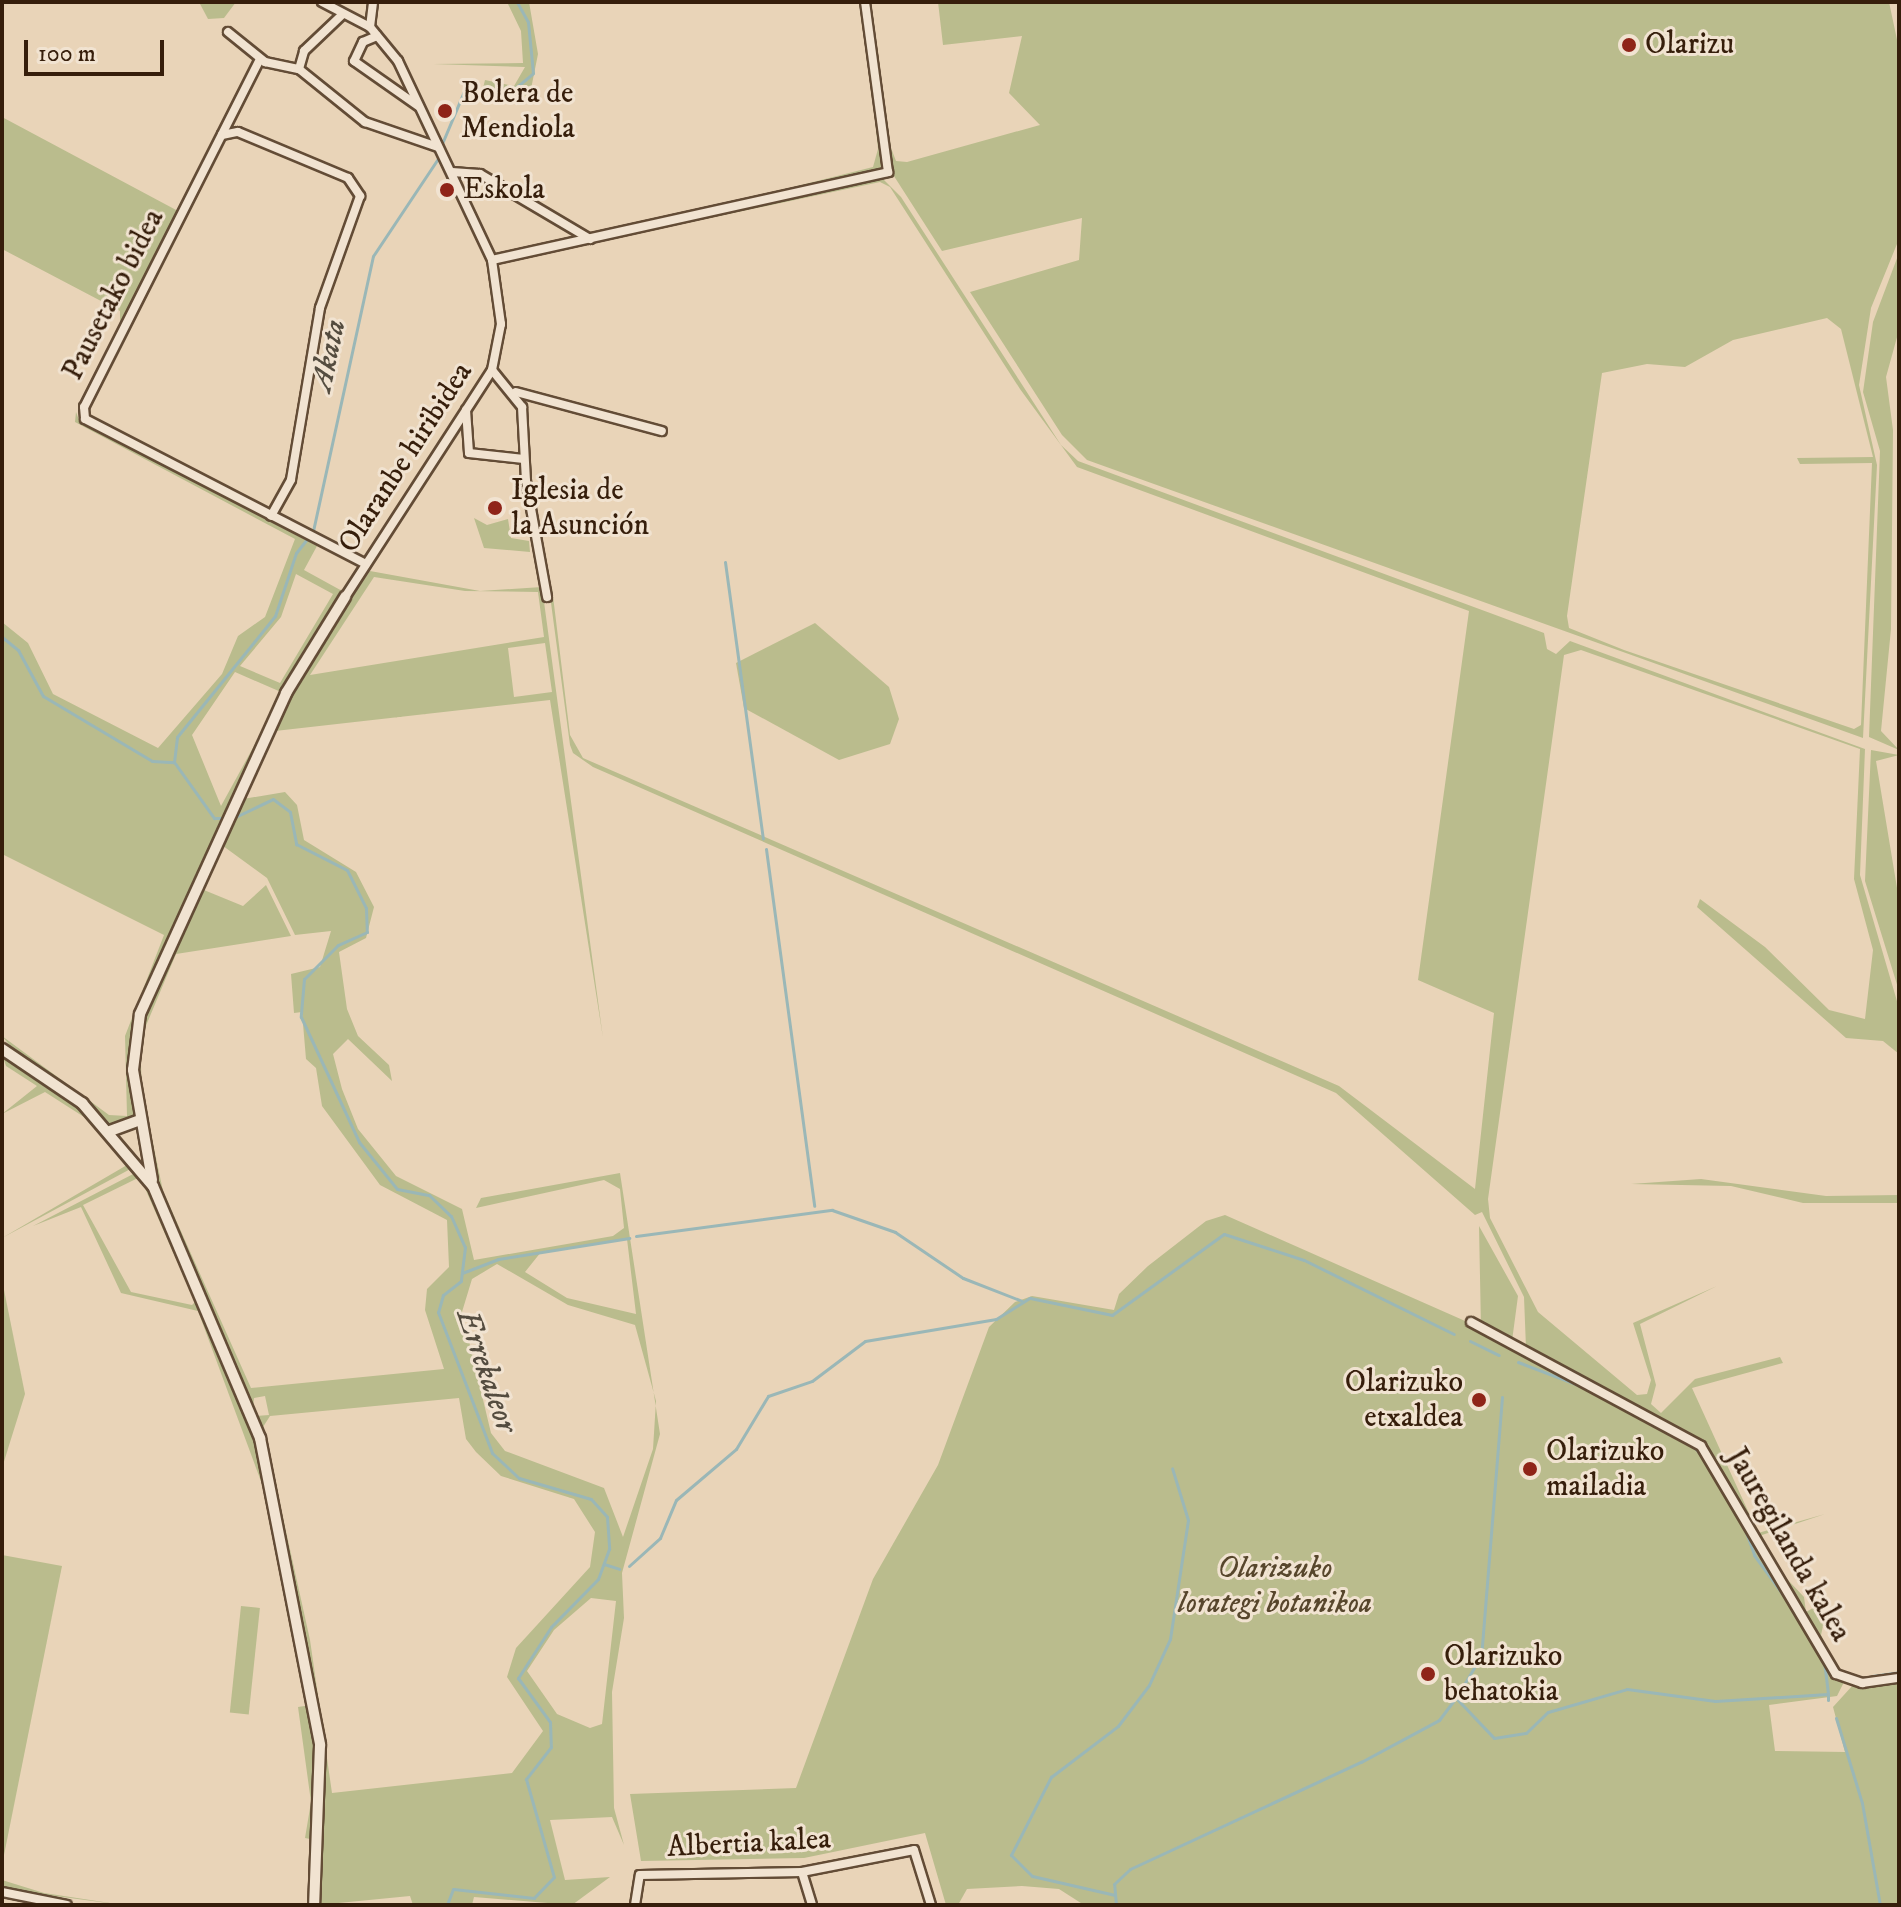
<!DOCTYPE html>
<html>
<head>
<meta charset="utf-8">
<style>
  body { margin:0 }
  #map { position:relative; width:1901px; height:1907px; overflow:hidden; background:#e9d4b8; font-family:"IM FELL DW Pica",serif }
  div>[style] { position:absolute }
  .green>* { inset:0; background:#babc8d; transform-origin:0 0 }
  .stream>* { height:3px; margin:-1.5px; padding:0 1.5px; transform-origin:1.5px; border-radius:1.5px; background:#9ab7b7 }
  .roads { filter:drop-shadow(2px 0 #634c36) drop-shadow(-2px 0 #634c36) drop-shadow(0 2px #634c36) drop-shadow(0 -2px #634c36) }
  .minor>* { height:8px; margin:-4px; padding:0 4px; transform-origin:4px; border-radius:4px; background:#f1e3d1 }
  .tertiary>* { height:10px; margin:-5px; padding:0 5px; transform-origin:5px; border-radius:5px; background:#f1e3d1 }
  .dots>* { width:22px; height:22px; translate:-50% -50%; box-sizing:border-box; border:4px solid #f1e3d1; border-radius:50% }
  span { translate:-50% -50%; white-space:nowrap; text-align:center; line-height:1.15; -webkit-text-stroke:6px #f1e3d1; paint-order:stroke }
  .poi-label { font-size:30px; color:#361e0b }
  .left { translate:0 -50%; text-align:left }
  .right { translate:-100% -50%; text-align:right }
  .street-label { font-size:30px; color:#361e0b }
  .park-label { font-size:30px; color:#57462c; font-style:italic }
  .water-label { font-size:32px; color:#544c3f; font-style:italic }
  .frame { position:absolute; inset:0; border:4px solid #361e0b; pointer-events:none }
  .scale { position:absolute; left:24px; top:40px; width:140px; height:36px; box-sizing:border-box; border:4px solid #361e0b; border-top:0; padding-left:10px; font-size:24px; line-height:28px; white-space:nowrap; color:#361e0b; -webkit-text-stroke:6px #f1e3d1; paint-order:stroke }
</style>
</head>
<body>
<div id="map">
  <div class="green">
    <i style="clip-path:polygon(199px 2px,236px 2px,224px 18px,208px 19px)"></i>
    <i style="clip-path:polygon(507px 2px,529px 2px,538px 54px,530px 94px,509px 100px,482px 92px,485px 80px,514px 86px,525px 67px,433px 64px,523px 63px,521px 31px)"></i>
    <i style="clip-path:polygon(863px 2px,884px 157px,880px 169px,638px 226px,873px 167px,878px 149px)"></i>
    <i style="clip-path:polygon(evenodd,869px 2px,891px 148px,896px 161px,907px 162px,1040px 125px,1009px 93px,1022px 36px,943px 45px,938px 2px,1889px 2px,1899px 49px,1899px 239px,1871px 308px,1859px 385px,1877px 465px,1863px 738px,1087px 460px,1062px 435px,970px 292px,1079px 260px,1082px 218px,942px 251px,892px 173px,869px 2px,1827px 318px,1841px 329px,1873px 457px,1797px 458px,1800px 464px,1872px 463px,1861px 725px,1854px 729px,1624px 650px,1569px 628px,1567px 616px,1602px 373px,1647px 364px,1685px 367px,1733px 340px,1827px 318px)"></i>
    <i style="clip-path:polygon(2px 117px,178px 211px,120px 325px,120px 311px,2px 249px)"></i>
    <i style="clip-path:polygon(883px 179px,901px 197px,1061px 445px,1078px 461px,1544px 633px,1547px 649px,1556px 654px,1570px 641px,1865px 749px,1860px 875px,1899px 1008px,1899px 1054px,1883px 1041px,1846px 1038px,1697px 907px,1700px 899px,1765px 947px,1829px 1010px,1865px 1019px,1873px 950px,1854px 879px,1860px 749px,1581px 650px,1564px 655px,1488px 1199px,1490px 1218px,1538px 1312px,1637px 1395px,1647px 1394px,1651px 1380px,1633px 1323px,1717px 1286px,1640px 1324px,1656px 1385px,1651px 1404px,1661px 1413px,1695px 1379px,1780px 1357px,1783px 1363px,1692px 1388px,1758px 1533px,1825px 1514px,1759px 1536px,1770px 1561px,1804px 1597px,1806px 1612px,1813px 1608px,1834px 1627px,1823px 1626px,1821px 1635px,1844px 1682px,1837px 1696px,1769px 1705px,1775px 1751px,1845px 1752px,1833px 1707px,1853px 1685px,1899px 1681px,1899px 1905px,1084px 1905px,1059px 1889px,1022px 1886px,967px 1889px,958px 1905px,946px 1905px,925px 1833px,804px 1858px,641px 1861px,630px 1794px,796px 1788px,873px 1579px,938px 1465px,989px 1327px,1015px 1302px,1032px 1296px,1114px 1310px,1119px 1294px,1148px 1266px,1206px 1221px,1225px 1215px,1481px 1328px,1479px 1226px,1518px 1296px,1512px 1341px,1526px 1348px,1524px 1297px,1482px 1212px,1475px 1215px,1336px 1093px,593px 767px,573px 753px,570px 745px,549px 588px,552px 588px,570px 735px,583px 758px,1339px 1086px,1475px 1189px,1494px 1013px,1418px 980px,1469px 611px,1077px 467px,1020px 389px,890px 187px,880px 182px,639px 233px)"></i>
    <i style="clip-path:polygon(1899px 253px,1899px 330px,1886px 377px,1893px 430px,1891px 629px,1881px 731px,1899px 750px,1869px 737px,1880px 451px,1863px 392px,1873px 322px)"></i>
    <i style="clip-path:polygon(evenodd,76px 412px,79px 420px,317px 546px,304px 570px,344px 592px,281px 692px,235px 672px,192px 735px,221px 806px,260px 735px,139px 1006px,128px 1067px,136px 1115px,111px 1125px,22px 1060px,2px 1036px,109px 1115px,127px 1116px,125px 1036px,164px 935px,2px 854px,2px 622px,28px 643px,53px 694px,158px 748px,222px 674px,238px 636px,265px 617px,295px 539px,75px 422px,76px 412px,296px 574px,333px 594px,280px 683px,240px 666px,281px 617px,296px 574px)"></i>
    <i style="clip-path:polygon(474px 518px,487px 525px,508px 519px,511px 538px,529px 541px,530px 552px,484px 548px)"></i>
    <i style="clip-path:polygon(evenodd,370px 571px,480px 591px,542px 587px,603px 1038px,550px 700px,275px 731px,243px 799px,285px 792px,297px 805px,304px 840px,356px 872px,374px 907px,366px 938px,339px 952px,347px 1009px,358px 1036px,389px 1065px,392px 1081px,348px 1039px,333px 1054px,342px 1089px,358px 1129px,396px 1176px,462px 1209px,474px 1260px,613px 1236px,624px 1228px,620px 1189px,604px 1180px,476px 1208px,481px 1198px,620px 1173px,660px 1434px,622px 1573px,624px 1618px,612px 1692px,614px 1808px,624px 1845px,612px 1817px,550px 1820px,565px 1880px,610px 1877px,572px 1905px,474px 1897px,472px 1905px,413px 1905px,410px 1896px,318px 1905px,323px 1744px,276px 1482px,256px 1416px,269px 1415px,265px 1396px,254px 1398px,253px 1408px,158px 1185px,136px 1069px,141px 1024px,149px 1001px,199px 888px,243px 906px,266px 885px,291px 936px,176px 954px,140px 1040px,142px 1091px,163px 1191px,251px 1388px,444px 1369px,425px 1310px,427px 1289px,449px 1267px,447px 1220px,380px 1185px,322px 1106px,316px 1068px,306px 1059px,302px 1012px,294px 1013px,291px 974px,320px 967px,331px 931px,295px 935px,267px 878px,219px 843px,299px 675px,370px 571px,374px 577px,465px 591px,538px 592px,544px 637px,310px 675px,374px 577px,370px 571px,545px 643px,552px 692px,514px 697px,508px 648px,545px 643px,370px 571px,627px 1239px,636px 1314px,567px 1298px,525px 1272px,541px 1252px,627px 1239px,370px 571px,497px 1264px,568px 1305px,635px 1325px,656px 1401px,653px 1449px,623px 1537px,604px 1488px,505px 1451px,491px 1433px,462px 1312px,472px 1279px,497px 1264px,370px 571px,459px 1398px,466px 1439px,476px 1452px,501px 1476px,574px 1499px,595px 1532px,590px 1567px,516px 1648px,507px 1677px,543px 1731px,512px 1773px,332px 1793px,310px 1640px,263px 1427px,270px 1416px,459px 1398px,370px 571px,591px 1598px,616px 1601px,602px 1724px,590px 1728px,557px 1714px,527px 1671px,554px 1630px,591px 1598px)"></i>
    <i style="clip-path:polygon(815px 623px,889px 687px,899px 719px,890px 744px,839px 760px,744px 708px,736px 663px)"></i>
    <i style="clip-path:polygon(1871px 750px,1899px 755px,1876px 761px,1899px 900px,1899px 991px,1865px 881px)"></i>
    <i style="clip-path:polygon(2px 1054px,73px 1100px,136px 1166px,2px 1238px,127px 1165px,84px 1117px,45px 1092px,2px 1114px,37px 1086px,6px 1066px)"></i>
    <i style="clip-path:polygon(evenodd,137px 1172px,147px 1182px,257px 1443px,269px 1503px,198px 1311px,121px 1293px,81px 1207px,33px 1226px,137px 1172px,140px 1177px,195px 1302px,192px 1305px,131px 1292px,83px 1205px,140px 1177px)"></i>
    <i style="clip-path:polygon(1701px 1179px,1826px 1196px,1899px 1195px,1899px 1203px,1803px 1203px,1731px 1186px,1631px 1184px)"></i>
    <i style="clip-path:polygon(2px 1280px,25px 1394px,2px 1468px)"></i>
    <i style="clip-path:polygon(2px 1555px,62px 1566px,2px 1865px)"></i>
    <i style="left:241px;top:1606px;width:19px;height:107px;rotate:6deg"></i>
    <i style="clip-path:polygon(311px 1705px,316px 1745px,315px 1840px,305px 1838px,311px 1802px,298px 1707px)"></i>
    <i style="clip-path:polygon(2px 1880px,44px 1893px,123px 1905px,2px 1889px)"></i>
  </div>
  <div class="stream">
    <i style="left:441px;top:146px;width:62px;rotate:-67.2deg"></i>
    <i style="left:465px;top:89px;width:48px;rotate:1.2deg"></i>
    <i style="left:513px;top:90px;width:26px;rotate:-40deg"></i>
    <i style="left:533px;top:73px;width:51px;rotate:-95.6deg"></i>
    <i style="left:528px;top:22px;width:23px;rotate:-119deg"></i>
    <i style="left:725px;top:562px;width:279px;rotate:82.2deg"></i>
    <i style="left:2px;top:637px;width:21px;rotate:39deg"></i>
    <i style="left:18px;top:650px;width:52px;rotate:61.5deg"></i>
    <i style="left:43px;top:696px;width:127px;rotate:30.8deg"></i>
    <i style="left:152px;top:761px;width:22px;rotate:3deg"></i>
    <i style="left:174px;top:762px;width:69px;rotate:54.5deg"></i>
    <i style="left:214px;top:818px;width:12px"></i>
    <i style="left:174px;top:762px;width:25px;rotate:-83deg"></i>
    <i style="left:177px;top:737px;width:156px;rotate:-51deg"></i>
    <i style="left:275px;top:616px;width:66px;rotate:-71.6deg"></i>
    <i style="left:296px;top:553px;width:28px;rotate:-52deg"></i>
    <i style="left:313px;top:531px;width:281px;rotate:-77.7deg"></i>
    <i style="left:373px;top:256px;width:119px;rotate:-56.3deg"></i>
    <i style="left:233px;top:818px;width:44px;rotate:-25.4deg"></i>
    <i style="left:273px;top:799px;width:21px;rotate:37deg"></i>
    <i style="left:290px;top:812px;width:33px;rotate:79deg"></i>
    <i style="left:296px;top:844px;width:57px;rotate:27deg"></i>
    <i style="left:347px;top:870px;width:42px;rotate:63.4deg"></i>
    <i style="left:366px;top:908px;width:24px;rotate:88deg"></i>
    <i style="left:367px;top:932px;width:32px;rotate:156deg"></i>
    <i style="left:338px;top:945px;width:48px;rotate:135deg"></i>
    <i style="left:304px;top:979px;width:38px;rotate:95deg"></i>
    <i style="left:301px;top:1017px;width:138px;rotate:65.1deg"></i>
    <i style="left:359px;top:1142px;width:60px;rotate:51deg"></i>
    <i style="left:397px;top:1189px;width:33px;rotate:11deg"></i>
    <i style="left:429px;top:1195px;width:30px;rotate:44deg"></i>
    <i style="left:451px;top:1216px;width:34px;rotate:66deg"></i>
    <i style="left:465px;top:1247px;width:34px;rotate:97deg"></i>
    <i style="left:461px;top:1281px;width:23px;rotate:142deg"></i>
    <i style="left:443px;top:1295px;width:18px;rotate:106deg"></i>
    <i style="left:438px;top:1312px;width:151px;rotate:69deg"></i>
    <i style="left:492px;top:1453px;width:37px;rotate:43deg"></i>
    <i style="left:519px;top:1478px;width:75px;rotate:16.3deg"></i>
    <i style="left:591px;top:1499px;width:24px;rotate:48deg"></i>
    <i style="left:607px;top:1517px;width:32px;rotate:86deg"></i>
    <i style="left:609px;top:1549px;width:32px;rotate:110deg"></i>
    <i style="left:598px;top:1579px;width:67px;rotate:134.4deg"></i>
    <i style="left:551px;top:1627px;width:61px;rotate:122.9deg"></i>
    <i style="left:518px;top:1678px;width:54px;rotate:54deg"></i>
    <i style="left:550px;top:1722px;width:25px;rotate:88deg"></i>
    <i style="left:551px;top:1747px;width:41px;rotate:128deg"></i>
    <i style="left:526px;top:1779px;width:102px;rotate:74.1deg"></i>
    <i style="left:554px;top:1877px;width:29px;rotate:134deg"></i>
    <i style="left:534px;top:1898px;width:81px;rotate:-173.7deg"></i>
    <i style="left:453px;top:1889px;width:17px;rotate:111deg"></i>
    <i style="left:766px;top:849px;width:360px;rotate:82.3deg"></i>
    <i style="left:636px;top:1236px;width:198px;rotate:-7.6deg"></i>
    <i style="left:832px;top:1210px;width:67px;rotate:19.2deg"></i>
    <i style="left:895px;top:1232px;width:82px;rotate:34.1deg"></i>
    <i style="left:963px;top:1278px;width:63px;rotate:21.3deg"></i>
    <i style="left:462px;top:1273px;width:39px;rotate:-21deg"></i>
    <i style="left:498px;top:1259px;width:133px;rotate:-9.1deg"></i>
    <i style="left:1470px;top:1341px;width:32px;rotate:26deg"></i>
    <i style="left:1518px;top:1362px;width:73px;rotate:20.9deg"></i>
    <i style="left:1502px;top:1397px;width:260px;rotate:94.6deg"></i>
    <i style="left:1481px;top:1656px;width:49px;rotate:120.8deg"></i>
    <i style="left:1456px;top:1698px;width:55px;rotate:46.5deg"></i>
    <i style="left:1494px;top:1738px;width:32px;rotate:-9deg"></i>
    <i style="left:1526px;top:1733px;width:30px;rotate:-44deg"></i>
    <i style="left:1548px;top:1712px;width:82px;rotate:-16.2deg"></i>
    <i style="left:1627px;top:1689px;width:89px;rotate:7.8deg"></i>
    <i style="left:1715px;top:1701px;width:113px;rotate:-3.5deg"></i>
    <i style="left:1828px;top:1694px;width:6px;rotate:90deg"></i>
    <i style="left:1694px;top:1447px;width:16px;rotate:47deg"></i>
    <i style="left:1743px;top:1524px;width:33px;rotate:70deg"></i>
    <i style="left:1754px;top:1555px;width:59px;rotate:53.9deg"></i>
    <i style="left:604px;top:1564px;width:16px;rotate:18deg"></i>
    <i style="left:629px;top:1566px;width:42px;rotate:-42.1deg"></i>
    <i style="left:660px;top:1538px;width:41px;rotate:-67.2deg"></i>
    <i style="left:676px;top:1500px;width:79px;rotate:-40.4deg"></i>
    <i style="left:736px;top:1449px;width:62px;rotate:-58.9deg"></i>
    <i style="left:768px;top:1396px;width:46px;rotate:-18.8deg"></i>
    <i style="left:812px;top:1381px;width:66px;rotate:-37deg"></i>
    <i style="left:865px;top:1341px;width:133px;rotate:-9.5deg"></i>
    <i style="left:996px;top:1319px;width:40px;rotate:-32deg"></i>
    <i style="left:1030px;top:1298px;width:84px;rotate:11.7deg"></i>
    <i style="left:1112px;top:1315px;width:138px;rotate:-35.9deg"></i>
    <i style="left:1224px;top:1234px;width:84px;rotate:18deg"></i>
    <i style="left:1304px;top:1260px;width:167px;rotate:26.3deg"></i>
    <i style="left:1824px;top:1661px;width:33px;rotate:83deg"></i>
    <i style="left:1872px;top:1676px;width:27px;rotate:-8deg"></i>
    <i style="left:1836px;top:1718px;width:89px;rotate:73deg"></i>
    <i style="left:1862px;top:1803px;width:104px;rotate:80deg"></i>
    <i style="left:1115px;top:1895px;width:85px;rotate:-167.1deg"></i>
    <i style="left:1032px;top:1876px;width:30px;rotate:-135deg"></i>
    <i style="left:1011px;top:1855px;width:88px;rotate:-62.9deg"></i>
    <i style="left:1051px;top:1777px;width:84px;rotate:-37.3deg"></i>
    <i style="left:1118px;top:1726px;width:51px;rotate:-52.9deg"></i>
    <i style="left:1149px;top:1685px;width:51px;rotate:-65.5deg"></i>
    <i style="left:1170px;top:1639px;width:120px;rotate:-81.4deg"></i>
    <i style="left:1188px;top:1520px;width:54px;rotate:-107.1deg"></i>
    <i style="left:1116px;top:1905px;width:21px;rotate:-95deg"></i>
    <i style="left:1114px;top:1884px;width:22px;rotate:-43deg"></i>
    <i style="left:1130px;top:1869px;width:255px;rotate:-24.9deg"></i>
    <i style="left:1361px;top:1762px;width:89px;rotate:-28.3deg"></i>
    <i style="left:1439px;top:1720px;width:26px;rotate:-53deg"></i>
  </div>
  <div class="roads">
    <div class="minor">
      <i style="left:322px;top:2px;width:54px;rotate:27.5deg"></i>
      <i style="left:370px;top:27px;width:44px;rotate:50.5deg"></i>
      <i style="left:398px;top:61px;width:220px;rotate:64.7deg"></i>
      <i style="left:492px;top:260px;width:65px;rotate:82deg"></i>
      <i style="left:501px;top:324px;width:47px;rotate:101.1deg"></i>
      <i style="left:492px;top:370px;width:270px;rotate:122.9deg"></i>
      <i style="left:370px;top:27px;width:25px;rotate:-83deg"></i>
      <i style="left:228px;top:32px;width:48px;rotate:39deg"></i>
      <i style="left:265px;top:62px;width:35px;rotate:12deg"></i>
      <i style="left:299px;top:69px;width:85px;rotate:38.8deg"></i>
      <i style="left:365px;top:122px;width:77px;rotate:18.9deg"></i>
      <i style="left:377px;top:36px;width:15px;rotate:157deg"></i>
      <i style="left:363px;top:42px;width:21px;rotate:115deg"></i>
      <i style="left:354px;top:61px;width:78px;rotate:35.1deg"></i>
      <i style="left:260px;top:59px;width:390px;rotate:116.8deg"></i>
      <i style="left:84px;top:407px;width:12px;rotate:85deg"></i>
      <i style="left:85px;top:419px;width:316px;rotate:27.3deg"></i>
      <i style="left:299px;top:69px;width:19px;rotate:-74deg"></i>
      <i style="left:304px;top:51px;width:52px;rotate:-43.5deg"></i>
      <i style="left:222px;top:135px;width:16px;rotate:-11deg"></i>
      <i style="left:238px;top:132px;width:119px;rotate:22.7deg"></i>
      <i style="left:348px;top:178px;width:22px;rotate:56deg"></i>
      <i style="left:360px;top:196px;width:119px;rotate:109.7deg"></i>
      <i style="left:320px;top:308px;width:174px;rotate:99.6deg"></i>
      <i style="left:291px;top:480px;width:41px;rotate:119.1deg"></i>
      <i style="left:452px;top:172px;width:28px;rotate:4deg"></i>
      <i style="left:480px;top:174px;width:128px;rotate:30.6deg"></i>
      <i style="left:492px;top:260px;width:406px;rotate:-12.5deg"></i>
      <i style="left:888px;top:172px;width:172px;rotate:-97.7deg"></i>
      <i style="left:492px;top:370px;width:48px;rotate:51deg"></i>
      <i style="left:522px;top:407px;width:74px;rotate:86.9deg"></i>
      <i style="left:526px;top:481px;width:118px;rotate:79.7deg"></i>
      <i style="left:516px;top:392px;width:151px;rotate:15deg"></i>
      <i style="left:466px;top:410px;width:43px;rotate:86deg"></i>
      <i style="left:469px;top:453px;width:55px;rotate:6.2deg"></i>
      <i style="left:1471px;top:1322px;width:261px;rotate:28.3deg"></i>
      <i style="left:1701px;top:1446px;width:265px;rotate:59.4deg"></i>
      <i style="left:1836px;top:1674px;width:28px;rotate:19deg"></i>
      <i style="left:1862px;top:1683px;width:37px;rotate:-8deg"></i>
      <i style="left:802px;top:1872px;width:34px;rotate:73deg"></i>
      <i style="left:2px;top:1892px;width:66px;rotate:11.3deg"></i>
      <i style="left:635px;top:1905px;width:30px;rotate:-81deg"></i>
      <i style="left:640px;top:1875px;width:162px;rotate:-1.1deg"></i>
      <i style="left:802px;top:1872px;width:114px;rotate:-11.1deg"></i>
      <i style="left:914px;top:1850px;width:58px;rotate:72.8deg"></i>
    </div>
    <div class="tertiary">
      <i style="left:2px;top:1049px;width:97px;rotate:34deg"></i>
      <i style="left:82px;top:1103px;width:109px;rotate:49.5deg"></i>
      <i style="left:153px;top:1186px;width:274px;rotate:67deg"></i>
      <i style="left:260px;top:1438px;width:313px;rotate:78.9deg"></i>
      <i style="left:320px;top:1745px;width:160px;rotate:92.1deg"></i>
      <i style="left:110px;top:1131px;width:32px;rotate:-20deg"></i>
      <i style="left:152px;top:1180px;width:112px;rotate:-99.8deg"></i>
      <i style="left:133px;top:1070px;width:56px;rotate:-82.9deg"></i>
      <i style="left:140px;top:1014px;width:353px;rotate:-65.5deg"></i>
      <i style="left:286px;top:693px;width:113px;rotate:-58.4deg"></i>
    </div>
  </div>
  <div class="dots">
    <i style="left:1629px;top:45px;background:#8f2418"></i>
    <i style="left:445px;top:111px;background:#8f2418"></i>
    <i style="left:447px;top:190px;background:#8f2418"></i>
    <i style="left:495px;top:508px;background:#8f2418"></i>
    <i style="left:1479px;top:1400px;background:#8f2418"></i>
    <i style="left:1530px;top:1469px;background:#8f2418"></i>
    <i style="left:1428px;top:1674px;background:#8f2418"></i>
  </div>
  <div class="poi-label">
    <span class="left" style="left:1645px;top:45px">Olarizu</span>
    <span class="left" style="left:461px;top:111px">Bolera de<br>Mendiola</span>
    <span class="left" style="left:463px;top:190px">Eskola</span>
    <span class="left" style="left:511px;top:508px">Iglesia de<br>la Asunción</span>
    <span class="right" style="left:1463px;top:1400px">Olarizuko<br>etxaldea</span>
    <span class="left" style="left:1546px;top:1469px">Olarizuko<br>mailadia</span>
    <span class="left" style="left:1444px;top:1674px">Olarizuko<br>behatokia</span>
  </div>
  <div class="street-label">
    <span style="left:114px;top:295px;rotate:-63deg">Pausetako bidea</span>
    <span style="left:406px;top:458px;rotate:-57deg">Olaranbe hiribidea</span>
    <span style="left:1788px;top:1545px;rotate:60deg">Jauregilanda kalea</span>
    <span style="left:749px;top:1844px;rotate:-3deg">Albertia kalea</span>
  </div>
  <div class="park-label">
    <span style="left:1275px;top:1586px">Olarizuko<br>lorategi botanikoa</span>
  </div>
  <div class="water-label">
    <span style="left:329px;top:355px;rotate:-78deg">Akata</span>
    <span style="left:486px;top:1371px;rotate:71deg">Errekaleor</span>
  </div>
  <div class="frame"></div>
  <div class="scale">100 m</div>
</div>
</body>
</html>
